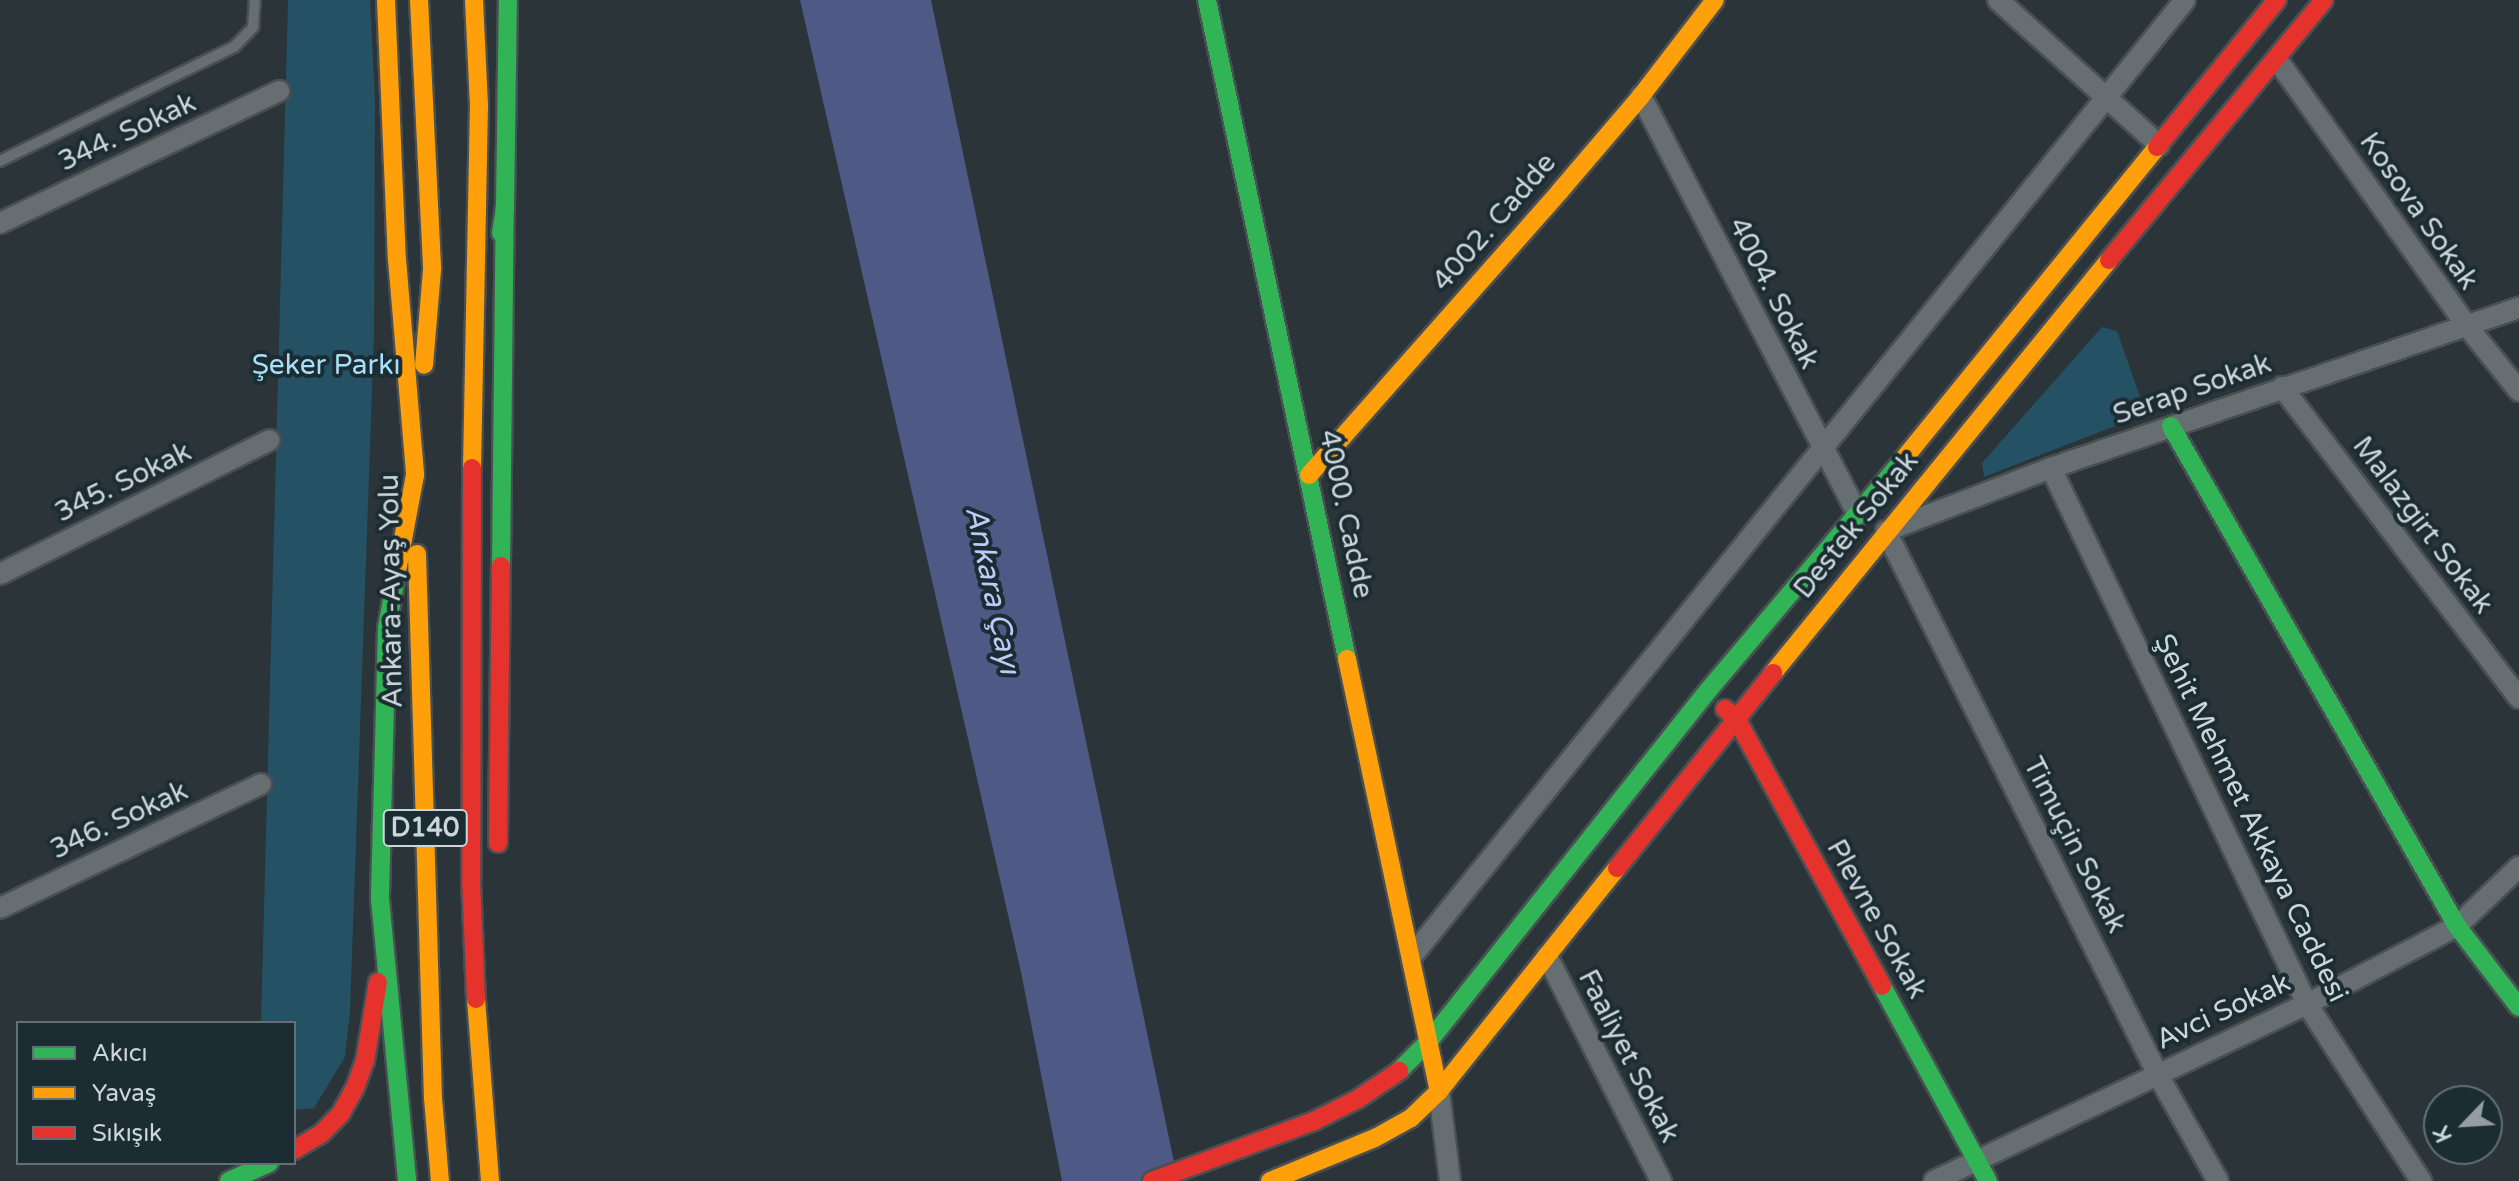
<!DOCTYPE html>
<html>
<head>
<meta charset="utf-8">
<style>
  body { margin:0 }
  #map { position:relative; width:2519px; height:1181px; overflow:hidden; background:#2b3438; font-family:"Varela Round",sans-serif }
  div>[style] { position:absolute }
  .green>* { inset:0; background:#245163 }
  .water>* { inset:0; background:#4e5985 }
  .roads { filter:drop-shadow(2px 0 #495053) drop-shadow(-2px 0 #495053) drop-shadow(0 2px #495053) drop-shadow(0 -2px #495053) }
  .lane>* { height:10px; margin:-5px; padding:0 5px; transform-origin:5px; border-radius:5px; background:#666e71 }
  .street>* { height:20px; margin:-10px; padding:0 10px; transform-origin:10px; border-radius:10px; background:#666e71 }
  .fast>* { height:18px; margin:-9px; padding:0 9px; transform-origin:9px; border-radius:9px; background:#30b455 }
  .slow>* { height:18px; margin:-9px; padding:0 9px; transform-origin:9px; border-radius:9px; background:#ff9f0a }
  .jam>* { height:18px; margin:-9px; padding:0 9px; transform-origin:9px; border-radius:9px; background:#e5322d }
  span { translate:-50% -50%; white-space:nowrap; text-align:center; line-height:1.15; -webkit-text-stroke:8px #1c2c33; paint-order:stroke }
  .shield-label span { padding:2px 6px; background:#1c2c33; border:2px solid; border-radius:6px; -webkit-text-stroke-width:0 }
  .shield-label { font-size:26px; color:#ccd5da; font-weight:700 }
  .street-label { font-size:28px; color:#ccd5da }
  .park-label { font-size:28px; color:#a8dff7 }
  .water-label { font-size:30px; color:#becaf8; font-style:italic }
  .legend { position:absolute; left:16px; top:1021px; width:280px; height:144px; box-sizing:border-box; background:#1c2c33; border:2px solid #627076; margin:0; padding:10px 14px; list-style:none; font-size:24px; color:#ccd5da }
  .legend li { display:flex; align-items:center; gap:16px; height:40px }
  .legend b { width:40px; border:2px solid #627076 }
  .north { position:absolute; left:2423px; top:1085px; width:80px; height:80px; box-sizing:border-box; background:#1c2c33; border:2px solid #627076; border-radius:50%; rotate:245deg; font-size:22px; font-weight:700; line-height:32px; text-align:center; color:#ccd5da }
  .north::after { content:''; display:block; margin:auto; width:28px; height:36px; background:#949da1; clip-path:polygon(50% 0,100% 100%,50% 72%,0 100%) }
</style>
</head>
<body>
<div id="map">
  <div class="green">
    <i style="clip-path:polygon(288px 0,370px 0,375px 101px,374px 334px,350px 1012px,345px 1057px,314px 1108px,294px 1110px,294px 1023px,261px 1023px)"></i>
    <i style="clip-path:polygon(2102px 327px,2117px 331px,2146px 414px,1984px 477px,1982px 463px)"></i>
  </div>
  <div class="water">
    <i style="clip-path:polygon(800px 0,931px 0,1178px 1181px,1062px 1181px,1021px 972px)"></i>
  </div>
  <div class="roads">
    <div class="lane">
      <i style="left:0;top:161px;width:260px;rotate:-26deg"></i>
      <i style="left:234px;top:47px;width:28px;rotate:-46deg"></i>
      <i style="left:253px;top:27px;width:27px;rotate:-86deg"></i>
    </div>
    <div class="street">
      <i style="left:1998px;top:0;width:217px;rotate:42deg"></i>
      <i style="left:2278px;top:61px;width:327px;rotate:54.5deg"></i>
      <i style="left:2468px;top:327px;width:82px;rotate:51.4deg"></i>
      <i style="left:1641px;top:96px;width:472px;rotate:62.6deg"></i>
      <i style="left:0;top:223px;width:309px;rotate:-25.3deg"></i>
      <i style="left:2282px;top:387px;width:391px;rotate:52.7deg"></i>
      <i style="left:2051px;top:468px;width:594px;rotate:64.47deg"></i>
      <i style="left:2307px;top:1004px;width:211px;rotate:57.2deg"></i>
      <i style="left:0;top:574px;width:301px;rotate:-26.4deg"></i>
      <i style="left:0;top:908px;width:289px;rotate:-25.4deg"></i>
      <i style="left:1412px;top:956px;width:1229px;rotate:-51.04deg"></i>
      <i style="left:1547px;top:956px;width:252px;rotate:63.1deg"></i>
      <i style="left:1439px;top:1091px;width:91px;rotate:83deg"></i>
      <i style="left:1934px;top:1181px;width:413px;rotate:-25.4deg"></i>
      <i style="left:2307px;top:1004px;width:169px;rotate:-27.5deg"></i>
      <i style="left:2457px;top:926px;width:86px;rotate:-43.6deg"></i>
      <i style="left:2218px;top:1181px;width:124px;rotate:-119.5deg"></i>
      <i style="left:2157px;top:1073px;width:606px;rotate:-116.57deg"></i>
      <i style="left:1886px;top:531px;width:177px;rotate:-20.9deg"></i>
      <i style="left:2051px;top:468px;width:495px;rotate:-18.9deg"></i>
    </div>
    <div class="fast">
      <i style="left:1207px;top:0;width:674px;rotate:78.01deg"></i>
      <i style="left:501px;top:233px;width:26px;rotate:-81deg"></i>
      <i style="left:505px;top:207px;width:207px;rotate:-89.2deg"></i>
      <i style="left:2171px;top:426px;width:576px;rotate:60.23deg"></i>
      <i style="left:2457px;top:926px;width:102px;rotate:52.6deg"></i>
      <i style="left:398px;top:566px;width:63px;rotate:100.1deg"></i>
      <i style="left:387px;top:628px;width:271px;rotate:91.5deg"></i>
      <i style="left:380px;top:899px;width:283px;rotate:84.5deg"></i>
      <i style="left:501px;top:566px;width:359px;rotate:-89.4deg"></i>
      <i style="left:1882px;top:986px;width:222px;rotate:61.5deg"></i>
      <i style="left:1399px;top:1071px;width:44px;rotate:-45deg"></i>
      <i style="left:1430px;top:1040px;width:443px;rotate:-51.5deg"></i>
      <i style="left:1706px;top:693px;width:310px;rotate:-49.8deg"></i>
      <i style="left:229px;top:1181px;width:44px;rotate:-24.2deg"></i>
    </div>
    <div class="slow">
      <i style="left:386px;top:0;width:259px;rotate:87.6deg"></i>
      <i style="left:397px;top:259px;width:217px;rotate:85.2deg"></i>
      <i style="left:415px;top:475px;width:93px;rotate:100.6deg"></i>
      <i style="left:419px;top:0;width:270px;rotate:87.2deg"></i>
      <i style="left:432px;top:270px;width:95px;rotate:94.8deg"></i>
      <i style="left:1906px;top:456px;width:398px;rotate:-50.9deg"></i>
      <i style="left:472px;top:468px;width:362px;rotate:-88.9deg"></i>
      <i style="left:479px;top:106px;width:106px;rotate:-92.7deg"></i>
      <i style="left:1309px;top:475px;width:379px;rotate:-48.5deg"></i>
      <i style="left:1560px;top:191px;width:125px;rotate:-49.5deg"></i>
      <i style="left:1641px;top:96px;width:121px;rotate:-52.4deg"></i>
      <i style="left:417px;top:554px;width:544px;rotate:88.32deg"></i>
      <i style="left:433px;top:1098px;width:83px;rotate:85.2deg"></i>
      <i style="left:1347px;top:659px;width:442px;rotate:78deg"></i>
      <i style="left:1773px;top:673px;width:532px;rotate:-50.87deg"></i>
      <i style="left:476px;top:999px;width:183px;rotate:85.6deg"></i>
      <i style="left:1270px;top:1181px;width:113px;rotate:-22.3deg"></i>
      <i style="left:1375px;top:1138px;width:41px;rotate:-29.1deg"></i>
      <i style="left:1411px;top:1118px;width:39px;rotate:-44deg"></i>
      <i style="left:1439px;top:1091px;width:285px;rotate:-51.4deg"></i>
    </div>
    <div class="jam">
      <i style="left:2157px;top:147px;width:190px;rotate:-50.8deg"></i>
      <i style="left:2109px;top:260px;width:337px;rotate:-50.4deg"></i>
      <i style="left:472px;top:468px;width:412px;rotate:90.1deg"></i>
      <i style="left:471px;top:880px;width:119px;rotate:87.6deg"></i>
      <i style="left:1725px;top:709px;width:14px;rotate:39deg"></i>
      <i style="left:1736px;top:718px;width:305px;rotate:61.4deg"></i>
      <i style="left:498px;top:843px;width:277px;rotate:-89.4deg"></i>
      <i style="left:1617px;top:868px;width:250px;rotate:-51.3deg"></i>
      <i style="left:294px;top:1150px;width:31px;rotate:-31deg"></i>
      <i style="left:321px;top:1134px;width:29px;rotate:-46deg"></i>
      <i style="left:341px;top:1113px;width:29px;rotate:-61deg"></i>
      <i style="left:355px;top:1088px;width:29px;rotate:-70deg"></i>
      <i style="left:365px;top:1061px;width:80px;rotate:-80.7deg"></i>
      <i style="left:1152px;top:1181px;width:173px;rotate:-20.3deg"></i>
      <i style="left:1314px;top:1121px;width:49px;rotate:-26.6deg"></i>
      <i style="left:1358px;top:1099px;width:50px;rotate:-34.3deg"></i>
    </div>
  </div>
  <div class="shield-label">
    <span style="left:425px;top:828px">D140</span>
  </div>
  <div class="street-label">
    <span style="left:127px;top:132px;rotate:-25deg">344. Sokak</span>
    <span style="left:2419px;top:211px;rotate:55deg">Kosova Sokak</span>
    <span style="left:1494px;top:222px;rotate:-49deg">4002. Cadde</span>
    <span style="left:1774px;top:293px;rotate:63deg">4004. Sokak</span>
    <span style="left:2192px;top:389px;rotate:-19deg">Serap Sokak</span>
    <span style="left:123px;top:482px;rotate:-26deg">345. Sokak</span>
    <span style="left:1346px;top:514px;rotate:78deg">4000. Cadde</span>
    <span style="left:1856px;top:525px;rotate:-51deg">Destek Sokak</span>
    <span style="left:2423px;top:525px;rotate:53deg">Malazgirt Sokak</span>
    <span style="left:391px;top:591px;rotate:-91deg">Ankara-Ayaş Yolu</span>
    <span style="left:2251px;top:818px;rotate:64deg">Şehit Mehmet Akkaya Caddesi</span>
    <span style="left:119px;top:820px;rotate:-25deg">346. Sokak</span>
    <span style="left:2075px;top:845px;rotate:63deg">Timuçin Sokak</span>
    <span style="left:1877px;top:919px;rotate:61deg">Plevne Sokak</span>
    <span style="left:2223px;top:1011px;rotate:-25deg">Avci Sokak</span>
    <span style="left:1629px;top:1056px;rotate:63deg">Faaliyet Sokak</span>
  </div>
  <div class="park-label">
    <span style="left:326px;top:365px">Şeker Parkı</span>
  </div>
  <div class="water-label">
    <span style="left:992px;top:590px;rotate:78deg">Ankara Çayı</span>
  </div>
  <ul class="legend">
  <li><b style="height:10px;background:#30b455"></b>Akıcı</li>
  <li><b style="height:10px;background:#ff9f0a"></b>Yavaş</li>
  <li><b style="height:10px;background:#e5322d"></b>Sıkışık</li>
  </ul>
  <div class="north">K</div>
</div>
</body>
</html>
